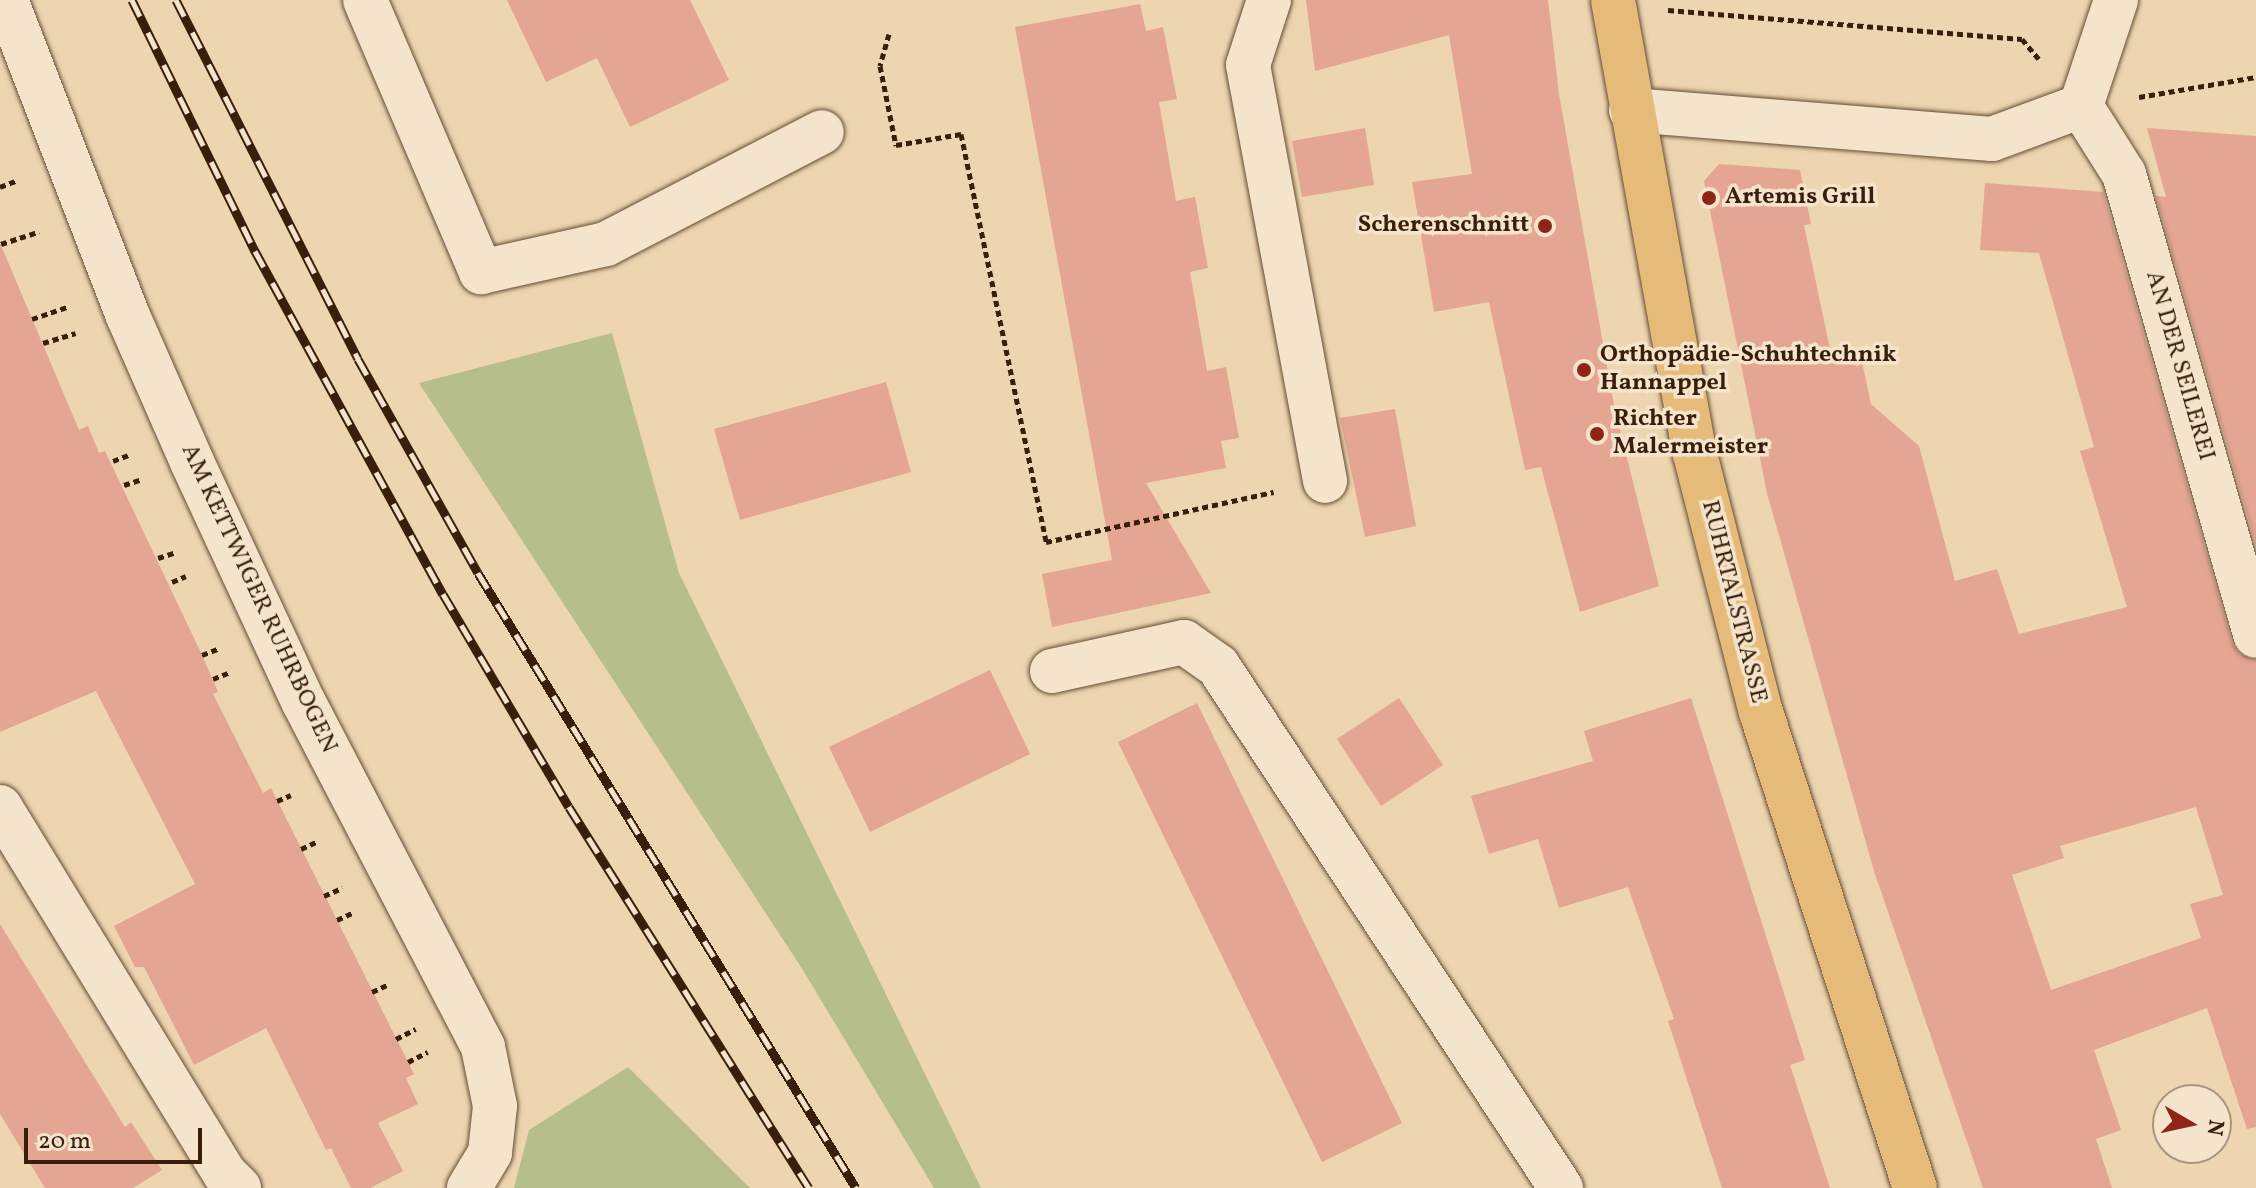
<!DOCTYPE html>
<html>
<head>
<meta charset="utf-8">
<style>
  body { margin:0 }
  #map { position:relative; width:2256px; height:1188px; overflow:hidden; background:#ecd5af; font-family:Vollkorn,serif }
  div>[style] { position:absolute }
  .green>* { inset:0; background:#b6be8c }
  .building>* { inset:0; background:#e4a592 }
  .path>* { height:5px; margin-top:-2.5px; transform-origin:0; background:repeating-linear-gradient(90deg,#391e0c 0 6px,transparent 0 10px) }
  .roads { filter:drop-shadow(0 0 2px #664c35) drop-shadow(0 0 2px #664c35) }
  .minor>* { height:44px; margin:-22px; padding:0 22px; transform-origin:22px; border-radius:22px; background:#f3e4cb }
  .major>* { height:44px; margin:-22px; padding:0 22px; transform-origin:22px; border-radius:22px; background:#e6ba78 }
  .rail>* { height:9px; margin-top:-4.5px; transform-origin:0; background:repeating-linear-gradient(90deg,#f3e4cb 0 18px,#391e0c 0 36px); box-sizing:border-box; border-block:2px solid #391e0c }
  .dots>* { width:22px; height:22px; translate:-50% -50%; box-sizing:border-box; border:4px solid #f3e4cb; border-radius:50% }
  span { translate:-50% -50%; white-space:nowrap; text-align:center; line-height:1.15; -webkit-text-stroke:7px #f3e4cb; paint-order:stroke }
  .poi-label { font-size:24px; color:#391e0c; font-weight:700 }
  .left { translate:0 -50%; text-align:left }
  .right { translate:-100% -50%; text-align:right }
  .street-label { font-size:24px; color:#391e0c }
  .north { position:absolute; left:2152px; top:1084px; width:80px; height:80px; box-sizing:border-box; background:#f3e4cb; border:2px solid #a9957f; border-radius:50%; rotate:99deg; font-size:22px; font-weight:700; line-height:32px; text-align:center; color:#391e0c }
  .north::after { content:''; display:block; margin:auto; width:28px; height:36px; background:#8f2418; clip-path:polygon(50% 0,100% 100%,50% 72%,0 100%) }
  .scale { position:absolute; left:24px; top:1128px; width:178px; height:36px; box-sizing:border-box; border:4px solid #391e0c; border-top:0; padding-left:10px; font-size:24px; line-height:28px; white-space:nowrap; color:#391e0c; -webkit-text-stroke:6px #f3e4cb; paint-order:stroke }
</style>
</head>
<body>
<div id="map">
  <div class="green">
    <div style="clip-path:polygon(612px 333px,679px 573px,981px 1188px,934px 1188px,801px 967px,419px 383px)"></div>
    <div style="clip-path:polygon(628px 1067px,750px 1188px,514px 1188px,529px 1130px)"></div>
  </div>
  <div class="building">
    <div style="clip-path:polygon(507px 0,690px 0,729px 80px,630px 127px,597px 58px,546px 82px)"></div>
    <div style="clip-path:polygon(1306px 0,1548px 0,1559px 94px,1614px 406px,1659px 586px,1580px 612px,1541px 467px,1525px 470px,1489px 302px,1434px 312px,1412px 182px,1472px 174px,1449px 35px,1315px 71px)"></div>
    <div style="clip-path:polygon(1140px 4px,1146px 31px,1163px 27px,1177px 99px,1159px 102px,1176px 201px,1195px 197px,1208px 268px,1190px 272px,1207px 371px,1226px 367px,1239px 438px,1221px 441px,1226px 468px,1146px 483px,1211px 593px,1052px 627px,1042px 574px,1112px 560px,1015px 27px)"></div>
    <div style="clip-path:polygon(1365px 128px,1374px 185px,1302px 197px,1292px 141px)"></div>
    <div style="clip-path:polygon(2147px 128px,2256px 136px,2256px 545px,2156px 196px,2166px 197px)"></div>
    <div style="clip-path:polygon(evenodd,1719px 164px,1800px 170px,1811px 224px,1804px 225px,1831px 354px,1859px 348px,1871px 404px,1919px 446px,1955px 581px,1997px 569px,2019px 634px,2127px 607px,2080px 451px,2094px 447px,2039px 253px,1980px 250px,1985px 183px,2103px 192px,2232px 643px,2239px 654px,2256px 660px,2256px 1127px,2247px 1129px,2207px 1008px,2094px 1050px,2121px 1130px,2096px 1139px,2112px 1188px,1983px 1188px,1874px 871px,1767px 493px,1704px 181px,1719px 164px,2196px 807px,2223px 895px,2190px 904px,2201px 938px,2051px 990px,2012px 875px,2064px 858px,2060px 846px,2196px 807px)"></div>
    <div style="clip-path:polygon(0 243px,79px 430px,88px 426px,99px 453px,105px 451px,202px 655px,218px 692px,213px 694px,263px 793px,271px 788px,414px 1074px,406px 1078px,418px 1104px,378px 1123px,403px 1171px,370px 1188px,351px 1188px,331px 1148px,326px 1150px,266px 1028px,194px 1065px,144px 967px,135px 967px,114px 926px,195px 884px,96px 691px,0 732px)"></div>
    <div style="clip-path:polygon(886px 382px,911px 472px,740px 520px,714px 429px)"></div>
    <div style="clip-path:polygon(1395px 409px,1416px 526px,1365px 537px,1340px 418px)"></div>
    <div style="clip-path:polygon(990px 670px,1030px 754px,870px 832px,829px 747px)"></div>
    <div style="clip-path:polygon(1399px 698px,1443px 765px,1381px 806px,1337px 739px)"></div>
    <div style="clip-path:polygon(1691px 698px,1805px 1060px,1790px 1065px,1830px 1188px,1722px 1188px,1668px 1021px,1674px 1019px,1628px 887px,1559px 908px,1538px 839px,1489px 854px,1471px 796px,1593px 761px,1584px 731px)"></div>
    <div style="clip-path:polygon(1197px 703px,1402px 1123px,1322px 1162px,1118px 742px)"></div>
    <div style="clip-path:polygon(0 924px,125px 1127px,131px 1122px,162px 1170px,133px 1188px,45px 1188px,0 1114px)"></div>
  </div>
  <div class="path">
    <div style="left:1668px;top:10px;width:355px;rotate:4.7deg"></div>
    <div style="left:2022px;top:39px;width:26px;rotate:50deg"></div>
    <div style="left:889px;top:34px;width:33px;rotate:106deg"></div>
    <div style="left:880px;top:66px;width:81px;rotate:78.6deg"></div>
    <div style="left:896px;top:145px;width:66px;rotate:-9.6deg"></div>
    <div style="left:961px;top:134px;width:417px;rotate:78.2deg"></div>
    <div style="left:1046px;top:542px;width:233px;rotate:-12.4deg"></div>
    <div style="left:2139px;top:97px;width:119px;rotate:-9.7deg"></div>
    <div style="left:0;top:187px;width:19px;rotate:-21deg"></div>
    <div style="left:1px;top:244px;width:40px;rotate:-18deg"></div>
    <div style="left:32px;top:319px;width:39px;rotate:-19deg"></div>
    <div style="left:43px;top:343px;width:34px;rotate:-17deg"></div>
    <div style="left:113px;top:461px;width:19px;rotate:-21deg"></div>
    <div style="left:124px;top:485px;width:19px;rotate:-18deg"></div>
    <div style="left:158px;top:558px;width:19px;rotate:-18deg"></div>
    <div style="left:172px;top:582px;width:15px;rotate:-23deg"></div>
    <div style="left:202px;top:655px;width:19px;rotate:-21deg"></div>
    <div style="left:213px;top:679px;width:18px;rotate:-22deg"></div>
    <div style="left:277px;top:801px;width:15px;rotate:-23deg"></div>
    <div style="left:301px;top:849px;width:19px;rotate:-25deg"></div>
    <div style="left:324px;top:896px;width:20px;rotate:-24deg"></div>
    <div style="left:337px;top:920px;width:19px;rotate:-25deg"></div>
    <div style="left:372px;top:992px;width:19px;rotate:-25deg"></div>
    <div style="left:396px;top:1039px;width:22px;rotate:-27deg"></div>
    <div style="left:408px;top:1062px;width:22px;rotate:-27deg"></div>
  </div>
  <div class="roads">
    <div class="minor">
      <div style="left:6px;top:0;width:339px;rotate:68.9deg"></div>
      <div style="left:128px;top:316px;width:159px;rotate:66.3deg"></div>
      <div style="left:192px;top:462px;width:264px;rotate:65.1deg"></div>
      <div style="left:303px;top:701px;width:390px;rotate:62.5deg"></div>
      <div style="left:483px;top:1047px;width:60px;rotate:78.5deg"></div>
      <div style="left:495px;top:1106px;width:47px;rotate:96.1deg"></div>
      <div style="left:490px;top:1153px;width:41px;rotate:121deg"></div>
      <div style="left:365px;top:0;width:296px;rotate:66.9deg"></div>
      <div style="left:481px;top:272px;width:128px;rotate:-12.6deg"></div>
      <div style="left:606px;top:244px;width:243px;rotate:-27.4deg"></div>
      <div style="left:1269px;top:0;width:68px;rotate:107.9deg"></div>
      <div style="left:1248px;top:65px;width:423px;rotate:79.5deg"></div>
      <div style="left:2081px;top:106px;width:80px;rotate:57.7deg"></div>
      <div style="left:2124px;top:174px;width:480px;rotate:74.1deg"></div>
      <div style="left:1631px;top:110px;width:362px;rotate:4.6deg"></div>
      <div style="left:1992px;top:139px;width:95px;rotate:-20.3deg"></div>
      <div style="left:2081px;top:106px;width:112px;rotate:-71.7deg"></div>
      <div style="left:1052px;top:671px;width:135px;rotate:-12.4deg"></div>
      <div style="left:1184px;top:642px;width:42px;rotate:35.2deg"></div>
      <div style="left:1218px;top:666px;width:625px;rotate:56.69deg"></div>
      <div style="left:0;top:807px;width:430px;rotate:58.5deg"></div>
      <div style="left:225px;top:1174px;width:20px;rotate:45deg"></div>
    </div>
    <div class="major">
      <div style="left:1613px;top:0;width:461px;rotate:79.8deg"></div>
      <div style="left:1695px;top:454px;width:266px;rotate:75.7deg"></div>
      <div style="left:1761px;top:712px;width:500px;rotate:72.07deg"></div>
    </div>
  </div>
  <div class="rail">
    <div style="left:132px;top:0;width:280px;rotate:63.9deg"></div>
    <div style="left:255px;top:251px;width:391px;rotate:61.3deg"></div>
    <div style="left:443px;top:594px;width:247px;rotate:59.4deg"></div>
    <div style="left:569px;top:807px;width:450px;rotate:57.8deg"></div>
    <div style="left:176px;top:0;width:402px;rotate:63.1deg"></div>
    <div style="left:358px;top:359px;width:245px;rotate:60.7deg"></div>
    <div style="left:478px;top:573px;width:722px;rotate:58.42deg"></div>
  </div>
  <div class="dots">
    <div style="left:1709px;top:198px;background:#8f2418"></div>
    <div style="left:1545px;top:226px;background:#8f2418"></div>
    <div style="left:1584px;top:370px;background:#8f2418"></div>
    <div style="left:1597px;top:434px;background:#8f2418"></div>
  </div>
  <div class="poi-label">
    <span class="left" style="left:1725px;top:198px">Artemis Grill</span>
    <span class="right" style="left:1529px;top:226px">Scherenschnitt</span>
    <span class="left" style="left:1600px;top:370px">Orthopädie-Schuhtechnik<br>Hannappel</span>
    <span class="left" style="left:1613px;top:434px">Richter<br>Malermeister</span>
  </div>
  <div class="street-label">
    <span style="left:2179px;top:366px;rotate:74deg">AN DER SEILEREI</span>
    <span style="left:258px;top:599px;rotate:65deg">AM KETTWIGER RUHRBOGEN</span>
    <span style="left:1733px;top:602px;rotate:76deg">RUHRTALSTRASSE</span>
  </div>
  <div class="north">N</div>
  <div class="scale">20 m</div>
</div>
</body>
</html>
